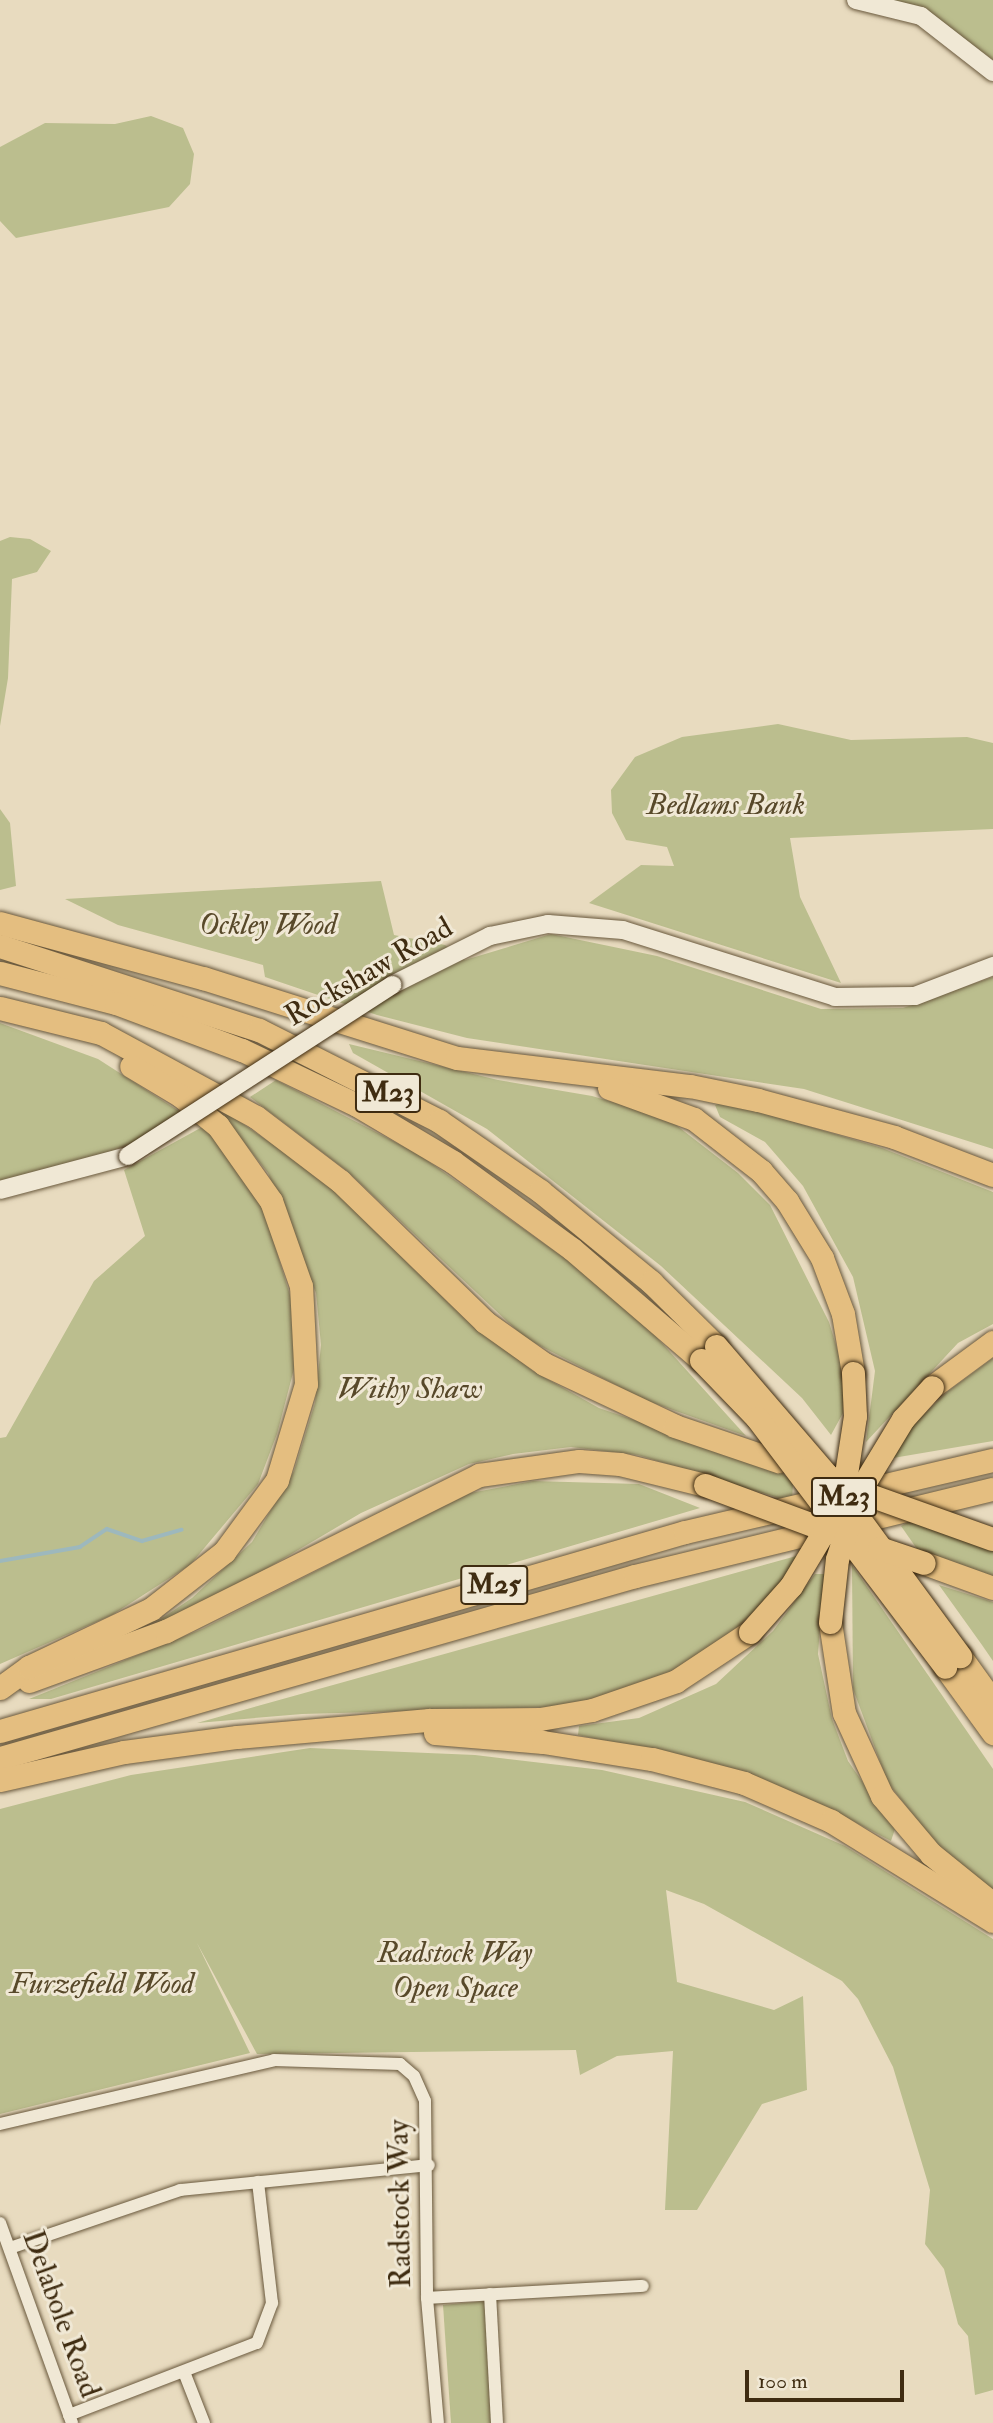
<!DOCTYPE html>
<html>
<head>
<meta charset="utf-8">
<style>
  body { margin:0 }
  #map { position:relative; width:993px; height:2423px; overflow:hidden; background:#e8dbbf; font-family:"IM FELL Double Pica",serif }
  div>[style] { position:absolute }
  .green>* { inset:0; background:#bbbe8e }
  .stream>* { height:3.5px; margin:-1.75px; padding:0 1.75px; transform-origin:1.75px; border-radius:1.75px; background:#9db8bd }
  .roads { filter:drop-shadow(0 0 2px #69583c) drop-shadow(0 0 2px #69583c) }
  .street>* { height:12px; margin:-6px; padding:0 6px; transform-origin:6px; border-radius:6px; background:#f0e8d5 }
  .secondary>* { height:18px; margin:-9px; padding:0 9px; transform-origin:9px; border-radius:9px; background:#f0e8d5 }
  .highway>* { height:23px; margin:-11.5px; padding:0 11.5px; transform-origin:11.5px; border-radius:11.5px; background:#e4be80 }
  .bridges { filter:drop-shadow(0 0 2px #3f2c11) drop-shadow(0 0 2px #3f2c11) }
  .secondary-bridge>* { height:18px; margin:-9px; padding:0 9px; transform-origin:9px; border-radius:9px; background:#f0e8d5 }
  .highway-bridge>* { height:23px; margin:-11.5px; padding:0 11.5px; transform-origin:11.5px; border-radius:11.5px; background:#e4be80 }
  span { translate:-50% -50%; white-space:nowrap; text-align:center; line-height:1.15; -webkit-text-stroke:6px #f0e8d5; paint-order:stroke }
  .shield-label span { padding:2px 5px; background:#f0e8d5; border:2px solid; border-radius:5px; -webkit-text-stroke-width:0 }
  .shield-label { font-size:28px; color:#3f2c11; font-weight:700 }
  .park-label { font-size:30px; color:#58492a; font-style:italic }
  .street-label { font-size:30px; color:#3f2c11 }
  .scale { position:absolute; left:745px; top:2370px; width:159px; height:32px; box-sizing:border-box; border:4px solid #3f2c11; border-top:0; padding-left:9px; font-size:21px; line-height:24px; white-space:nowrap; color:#3f2c11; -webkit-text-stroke:5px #f0e8d5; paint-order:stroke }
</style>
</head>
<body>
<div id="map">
  <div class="green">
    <div style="clip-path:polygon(885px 0,993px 0,993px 60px,928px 12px)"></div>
    <div style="clip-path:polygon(151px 116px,183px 128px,194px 154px,190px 184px,169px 207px,16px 238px,0 221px,0 147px,45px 123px,115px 124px)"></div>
    <div style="clip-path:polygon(10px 537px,30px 539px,51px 551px,37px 572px,12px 579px,8px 678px,0 726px,0 541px)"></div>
    <div style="clip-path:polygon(778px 724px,851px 740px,967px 737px,993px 743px,993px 829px,790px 838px,800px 897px,841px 983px,589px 903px,641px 865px,674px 866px,667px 847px,626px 840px,612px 813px,611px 790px,635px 757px,682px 737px)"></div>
    <div style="clip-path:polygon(0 809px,10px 823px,16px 886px,0 890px)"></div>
    <div style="clip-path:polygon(381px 881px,394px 935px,445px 945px,465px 960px,551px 934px,657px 956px,821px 1009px,903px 1008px,993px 977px,993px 1149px,804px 1089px,467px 1038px,377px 1015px,265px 977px,263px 965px,118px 925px,65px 899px)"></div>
    <div style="clip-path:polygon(0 1023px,98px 1059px,182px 1113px,145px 1138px,86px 1161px,0 1182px)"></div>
    <div style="clip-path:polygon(349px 1044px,498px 1080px,592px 1096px,667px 1118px,738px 1173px,770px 1205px,829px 1322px,843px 1368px,843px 1413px,831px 1435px,802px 1398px,661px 1266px,487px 1129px,353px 1053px)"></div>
    <div style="clip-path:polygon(276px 1080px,418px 1154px,587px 1274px,642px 1321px,746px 1436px,645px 1400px,525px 1338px,347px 1171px,250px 1097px)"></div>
    <div style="clip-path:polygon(727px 1102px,882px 1148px,993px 1192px,993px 1324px,958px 1343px,866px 1442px,875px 1371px,853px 1277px,803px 1186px,765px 1142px,720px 1117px,715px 1105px)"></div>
    <div style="clip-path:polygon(227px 1113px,322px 1178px,478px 1328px,533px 1371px,599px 1408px,777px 1469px,793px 1482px,792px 1502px,638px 1455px,571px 1447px,513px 1454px,469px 1464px,361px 1513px,215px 1599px,152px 1625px,192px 1598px,252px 1542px,294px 1471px,315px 1403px,321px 1345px,316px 1293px,268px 1173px,224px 1117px)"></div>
    <div style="clip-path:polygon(204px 1126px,263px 1207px,293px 1305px,294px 1369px,277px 1434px,258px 1484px,190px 1565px,112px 1615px,0 1664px,0 1438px,6px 1437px,94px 1281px,145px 1236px,124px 1170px)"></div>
    <div style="clip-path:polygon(993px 1358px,993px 1441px,893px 1458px,897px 1441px,947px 1392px)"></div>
    <div style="clip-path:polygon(533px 1481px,639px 1484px,700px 1508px,51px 1699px,29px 1699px,202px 1629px,470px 1493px)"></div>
    <div style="clip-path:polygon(910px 1521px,993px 1549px,993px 1576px,917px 1549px,901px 1526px)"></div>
    <div style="clip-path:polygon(800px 1555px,780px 1588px,722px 1641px,671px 1674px,614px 1697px,558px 1707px,302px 1714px,197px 1723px)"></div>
    <div style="clip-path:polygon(852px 1565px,993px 1769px,993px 1892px,934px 1841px,888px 1783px,853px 1689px)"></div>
    <div style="clip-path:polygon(815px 1574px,824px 1574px,818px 1654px,832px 1719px,848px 1761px,895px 1829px,891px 1841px,826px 1807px,700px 1762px,578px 1735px,579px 1726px,639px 1718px,716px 1684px,773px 1631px)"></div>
    <div style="clip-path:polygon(939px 1585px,993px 1602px,993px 1661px,982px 1645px)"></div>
    <div style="clip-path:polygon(310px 1748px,475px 1755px,602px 1770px,745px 1802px,845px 1846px,993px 1939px,993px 2390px,975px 2395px,968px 2336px,958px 2324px,944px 2269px,925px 2244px,930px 2190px,893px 2067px,858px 1999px,842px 1981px,704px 1904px,666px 1890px,677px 1982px,774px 2010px,803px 1996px,807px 2090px,762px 2104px,697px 2210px,665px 2210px,673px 2051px,617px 2056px,580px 2075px,576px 2050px,257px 2054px,197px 1943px,250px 2053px,0 2114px,0 1809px,131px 1775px)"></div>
    <div style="clip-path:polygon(485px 2301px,492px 2423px,451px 2423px,443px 2305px)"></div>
  </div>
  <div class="stream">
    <div style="left:0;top:1561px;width:81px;rotate:-9.9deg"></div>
    <div style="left:80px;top:1547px;width:32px;rotate:-34deg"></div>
    <div style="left:107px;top:1529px;width:37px;rotate:19deg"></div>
    <div style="left:142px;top:1541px;width:41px;rotate:-15.8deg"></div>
  </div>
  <div class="roads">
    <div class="street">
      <div style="left:0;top:2124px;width:281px;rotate:-13.1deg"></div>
      <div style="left:274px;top:2060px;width:126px;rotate:1.8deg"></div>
      <div style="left:400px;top:2064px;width:18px;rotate:41deg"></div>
      <div style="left:414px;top:2076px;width:27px;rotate:66deg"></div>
      <div style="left:425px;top:2101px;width:197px;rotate:89.4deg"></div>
      <div style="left:427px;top:2298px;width:125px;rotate:85deg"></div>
      <div style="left:0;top:2223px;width:213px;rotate:70.2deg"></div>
      <div style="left:10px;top:2248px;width:180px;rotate:-18.8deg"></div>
      <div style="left:180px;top:2190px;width:250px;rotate:-5.7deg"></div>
      <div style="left:490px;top:2294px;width:129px;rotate:86.9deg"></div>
      <div style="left:427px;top:2298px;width:216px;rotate:-3.2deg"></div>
      <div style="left:184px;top:2372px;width:55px;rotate:68.6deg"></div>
      <div style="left:69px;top:2415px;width:201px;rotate:-21deg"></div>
      <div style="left:257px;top:2343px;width:43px;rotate:-69.4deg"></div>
      <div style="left:272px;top:2303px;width:122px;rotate:-96.6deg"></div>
    </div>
    <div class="secondary">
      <div style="left:856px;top:0;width:67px;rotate:13.8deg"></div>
      <div style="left:921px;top:16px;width:91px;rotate:37.9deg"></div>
      <div style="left:392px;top:985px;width:110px;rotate:-26.6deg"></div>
      <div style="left:490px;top:936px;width:59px;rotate:-11.7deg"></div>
      <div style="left:548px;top:924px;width:75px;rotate:4.6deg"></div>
      <div style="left:623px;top:930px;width:222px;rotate:17.5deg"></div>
      <div style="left:835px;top:997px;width:80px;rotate:-0.7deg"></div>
      <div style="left:915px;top:996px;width:84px;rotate:-21deg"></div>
      <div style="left:0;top:1190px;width:132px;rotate:-14.9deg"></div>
    </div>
    <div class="highway">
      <div style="left:0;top:923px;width:210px;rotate:15.2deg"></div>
      <div style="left:203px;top:978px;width:266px;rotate:17.5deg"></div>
      <div style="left:457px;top:1058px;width:235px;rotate:6.9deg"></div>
      <div style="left:690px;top:1086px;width:69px;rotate:11.6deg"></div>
      <div style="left:758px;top:1100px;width:141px;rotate:15.2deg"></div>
      <div style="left:894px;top:1137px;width:106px;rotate:21deg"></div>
      <div style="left:0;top:946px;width:272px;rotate:18deg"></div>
      <div style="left:259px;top:1030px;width:202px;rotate:26.8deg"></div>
      <div style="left:439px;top:1121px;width:123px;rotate:34.7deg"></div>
      <div style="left:540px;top:1191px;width:144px;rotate:39.3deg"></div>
      <div style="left:651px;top:1282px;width:91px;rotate:44.6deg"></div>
      <div style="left:0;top:973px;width:120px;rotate:14.5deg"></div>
      <div style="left:116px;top:1003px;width:134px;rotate:20.5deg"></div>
      <div style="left:242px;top:1050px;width:127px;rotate:25.6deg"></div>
      <div style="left:357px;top:1105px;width:112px;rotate:30.7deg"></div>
      <div style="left:453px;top:1162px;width:147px;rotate:36.2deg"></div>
      <div style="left:572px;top:1249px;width:170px;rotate:40.7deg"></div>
      <div style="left:0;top:1008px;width:104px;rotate:13.9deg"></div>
      <div style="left:101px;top:1033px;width:176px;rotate:28.5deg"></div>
      <div style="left:256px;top:1117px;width:106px;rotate:37.3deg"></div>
      <div style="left:340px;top:1181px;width:202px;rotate:44.2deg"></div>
      <div style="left:485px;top:1322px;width:72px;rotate:35.4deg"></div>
      <div style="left:544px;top:1364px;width:145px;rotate:25.3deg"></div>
      <div style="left:675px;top:1426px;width:109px;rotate:18.8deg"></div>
      <div style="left:609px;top:1088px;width:90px;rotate:20deg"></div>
      <div style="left:694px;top:1119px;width:85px;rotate:37.8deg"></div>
      <div style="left:761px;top:1171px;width:40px;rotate:49deg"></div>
      <div style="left:787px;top:1201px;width:67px;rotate:58.4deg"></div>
      <div style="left:822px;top:1258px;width:60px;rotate:69.4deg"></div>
      <div style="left:843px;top:1314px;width:60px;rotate:80.4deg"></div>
      <div style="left:932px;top:1387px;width:76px;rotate:-36.4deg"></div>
      <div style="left:924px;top:1563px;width:73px;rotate:19.9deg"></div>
      <div style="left:830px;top:1622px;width:92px;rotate:81.3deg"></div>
      <div style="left:844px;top:1713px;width:91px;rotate:65.4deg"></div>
      <div style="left:882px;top:1796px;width:76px;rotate:49.8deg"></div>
      <div style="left:931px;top:1854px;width:80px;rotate:38.9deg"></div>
      <div style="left:960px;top:1656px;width:57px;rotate:54.3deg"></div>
      <div style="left:945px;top:1667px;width:82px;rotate:54deg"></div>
      <div style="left:29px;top:1681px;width:146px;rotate:-20.1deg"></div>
      <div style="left:166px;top:1631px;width:350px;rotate:-26.5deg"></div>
      <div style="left:479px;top:1475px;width:101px;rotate:-8deg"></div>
      <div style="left:579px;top:1461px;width:41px;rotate:4.2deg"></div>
      <div style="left:620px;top:1464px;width:88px;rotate:13.9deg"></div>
      <div style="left:0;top:1688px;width:36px;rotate:-36deg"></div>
      <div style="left:29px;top:1667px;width:135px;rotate:-25.4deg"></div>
      <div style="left:151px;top:1609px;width:93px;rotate:-38deg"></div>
      <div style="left:224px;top:1552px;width:89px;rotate:-53.6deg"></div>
      <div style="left:277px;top:1480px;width:100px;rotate:-73.2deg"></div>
      <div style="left:306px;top:1384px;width:98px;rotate:-92.9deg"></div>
      <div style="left:301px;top:1286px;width:90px;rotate:-109.4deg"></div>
      <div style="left:271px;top:1201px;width:92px;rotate:-125.2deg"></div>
      <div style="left:218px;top:1126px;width:48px;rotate:-141deg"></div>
      <div style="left:181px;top:1096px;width:58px;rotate:-149deg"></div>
      <div style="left:0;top:1731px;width:713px;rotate:-16.2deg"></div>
      <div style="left:685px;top:1532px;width:316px;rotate:-13.2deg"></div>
      <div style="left:435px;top:1733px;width:108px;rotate:4.8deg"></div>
      <div style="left:543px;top:1742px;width:110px;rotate:8.9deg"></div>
      <div style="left:652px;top:1759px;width:95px;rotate:14.6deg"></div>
      <div style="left:744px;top:1783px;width:95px;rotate:23.6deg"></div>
      <div style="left:831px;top:1821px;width:190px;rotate:31.7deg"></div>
      <div style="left:0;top:1758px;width:661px;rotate:-15.99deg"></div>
      <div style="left:635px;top:1576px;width:368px;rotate:-13.7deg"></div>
      <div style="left:0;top:1780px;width:127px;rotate:-12.7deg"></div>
      <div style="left:124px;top:1752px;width:114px;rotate:-7.6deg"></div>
      <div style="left:237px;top:1737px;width:193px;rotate:-5.1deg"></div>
      <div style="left:429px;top:1720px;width:111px;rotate:-0.5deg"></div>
      <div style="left:540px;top:1719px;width:53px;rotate:-9.8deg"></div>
      <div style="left:592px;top:1710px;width:89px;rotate:-19deg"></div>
      <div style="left:676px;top:1681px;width:89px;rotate:-33.5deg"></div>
    </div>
  </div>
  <div class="bridges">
    <div class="secondary-bridge">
      <div style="left:128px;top:1156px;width:315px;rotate:-32.9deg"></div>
    </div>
    <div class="highway-bridge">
      <div style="left:716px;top:1346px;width:170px;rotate:49.3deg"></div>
      <div style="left:827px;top:1475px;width:225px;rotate:53.7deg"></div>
      <div style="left:701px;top:1360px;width:81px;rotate:46deg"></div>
      <div style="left:757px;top:1418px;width:312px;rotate:52.9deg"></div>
      <div style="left:705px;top:1485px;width:141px;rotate:20.4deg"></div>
      <div style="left:847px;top:1487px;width:154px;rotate:19.7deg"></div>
      <div style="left:879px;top:1548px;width:47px;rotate:18.4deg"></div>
      <div style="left:830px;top:1622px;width:63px;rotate:-83.7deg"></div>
      <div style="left:837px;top:1559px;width:73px;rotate:-71.6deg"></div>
      <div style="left:860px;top:1490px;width:83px;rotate:-58.8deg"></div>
      <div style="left:903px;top:1419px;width:43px;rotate:-47.8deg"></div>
      <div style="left:750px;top:1632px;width:62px;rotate:-48.3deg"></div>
      <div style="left:791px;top:1586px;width:64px;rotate:-59deg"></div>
      <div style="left:824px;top:1531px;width:61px;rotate:-68.9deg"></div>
      <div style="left:846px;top:1474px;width:59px;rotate:-81.2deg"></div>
      <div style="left:855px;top:1416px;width:43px;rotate:-92.7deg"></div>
    </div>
  </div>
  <div class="shield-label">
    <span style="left:388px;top:1093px">M23</span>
    <span style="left:844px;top:1497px">M23</span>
    <span style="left:494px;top:1585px">M25</span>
  </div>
  <div class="park-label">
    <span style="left:726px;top:805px">Bedlams Bank</span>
    <span style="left:268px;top:925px">Ockley Wood</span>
    <span style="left:410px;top:1389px">Withy Shaw</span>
    <span style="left:455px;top:1970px">Radstock Way<br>Open Space</span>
    <span style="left:102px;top:1984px">Furzefield Wood</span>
  </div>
  <div class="street-label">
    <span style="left:369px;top:972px;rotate:-30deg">Rockshaw Road</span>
    <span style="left:400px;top:2204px;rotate:-91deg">Radstock Way</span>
    <span style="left:61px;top:2314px;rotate:70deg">Delabole Road</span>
  </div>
  <div class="scale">100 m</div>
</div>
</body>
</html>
